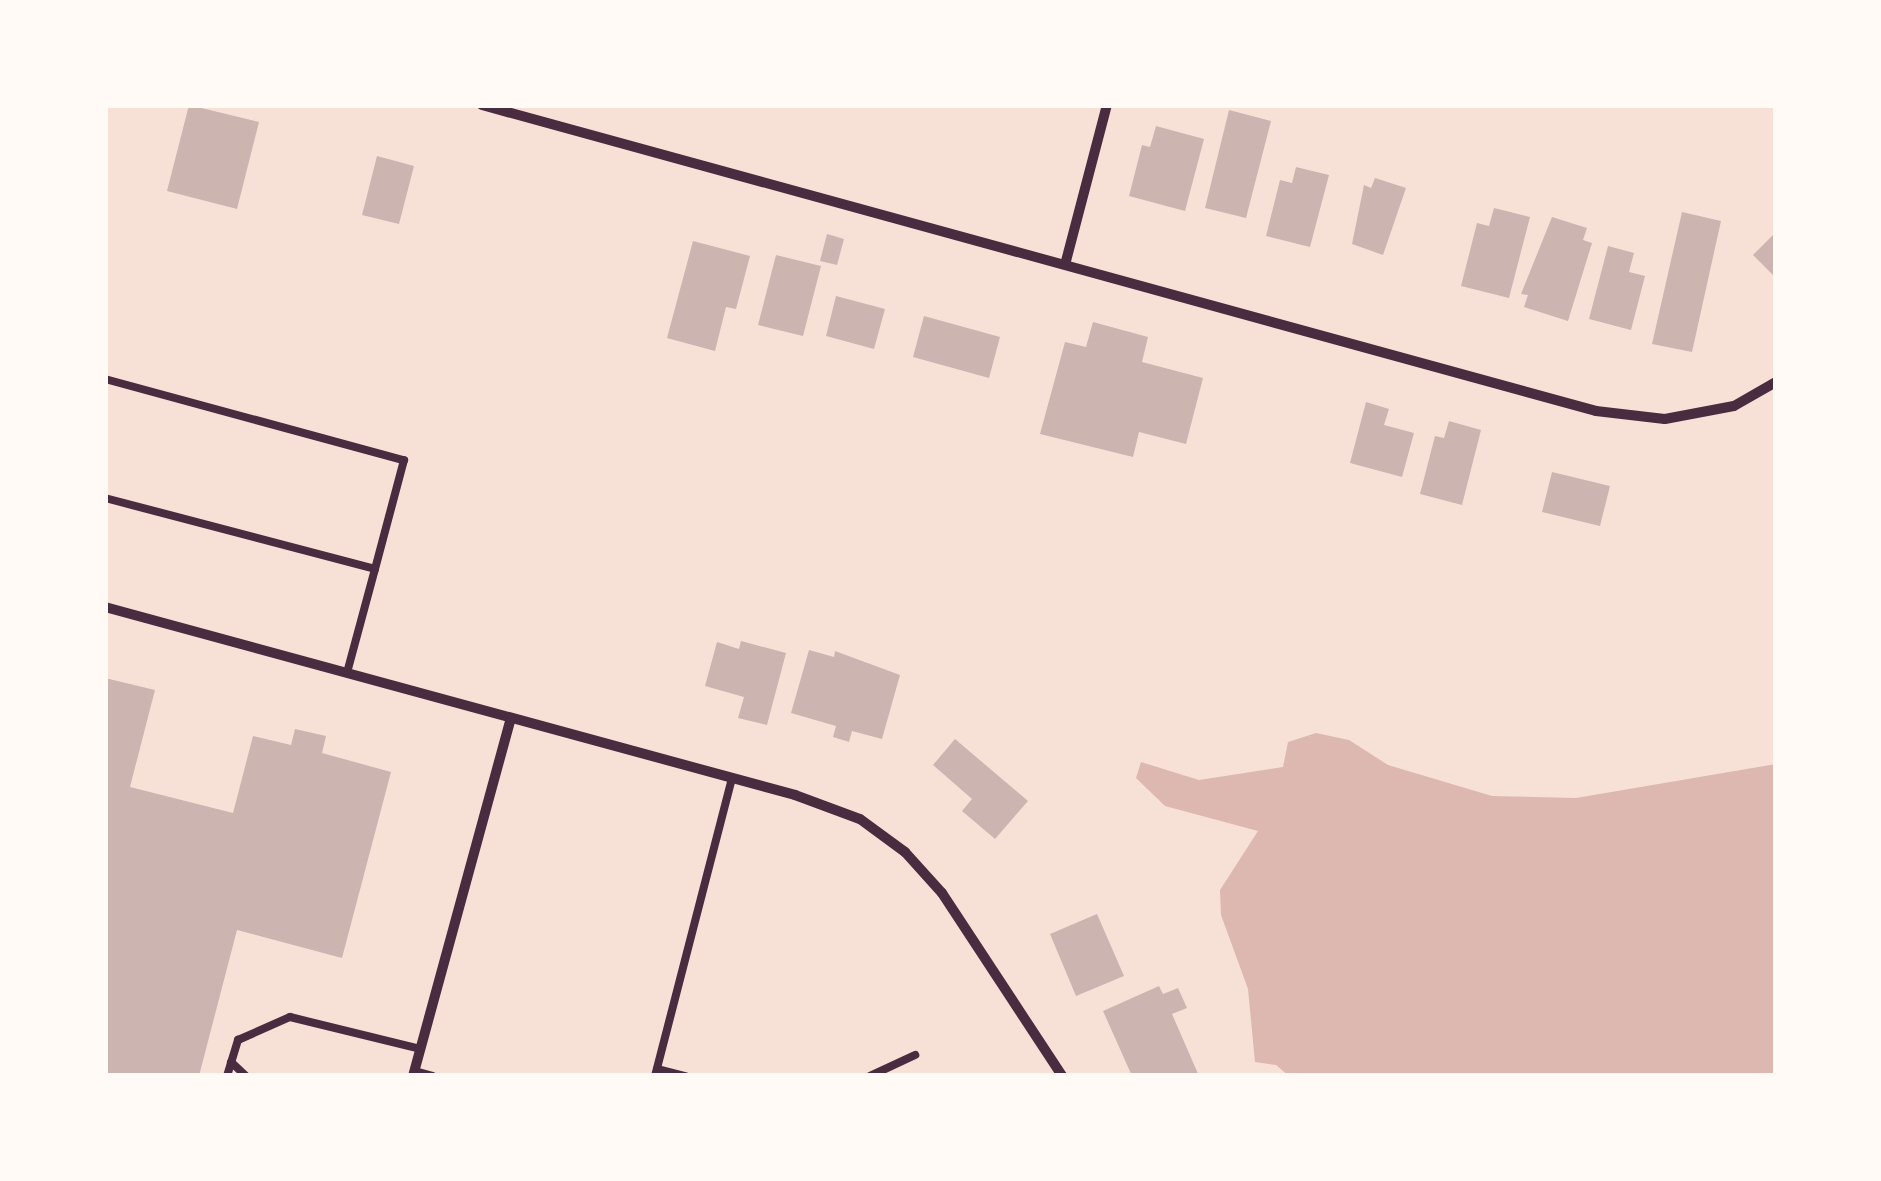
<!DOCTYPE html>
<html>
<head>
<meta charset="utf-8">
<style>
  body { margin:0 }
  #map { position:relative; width:1881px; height:1181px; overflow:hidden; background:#f7e1d7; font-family:"IBM Plex Sans",sans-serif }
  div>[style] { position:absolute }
  .water>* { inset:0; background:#dcb8b0 }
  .building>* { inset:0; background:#ccb4b1 }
  .service>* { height:8px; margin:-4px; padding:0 4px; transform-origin:4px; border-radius:4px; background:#4a2c40 }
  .minor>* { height:10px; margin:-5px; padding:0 5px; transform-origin:5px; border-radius:5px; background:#4a2c40 }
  span { translate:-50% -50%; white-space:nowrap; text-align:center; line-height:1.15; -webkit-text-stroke:10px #fffaf5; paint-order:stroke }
  .frame { position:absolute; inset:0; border:108px solid #fffaf5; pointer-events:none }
</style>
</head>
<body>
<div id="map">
  <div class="water">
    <div style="clip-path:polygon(1316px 733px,1349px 740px,1388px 765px,1492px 796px,1576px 798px,1776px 764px,1776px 1076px,1289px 1076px,1276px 1065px,1255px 1062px,1248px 989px,1221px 915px,1220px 890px,1258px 831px,1165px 806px,1136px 778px,1141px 762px,1199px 780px,1283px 767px,1288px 742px)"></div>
  </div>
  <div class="building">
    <div style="clip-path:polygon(189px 105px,259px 122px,237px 209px,167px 191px)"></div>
    <div style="clip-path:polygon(1229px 110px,1271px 121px,1246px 218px,1205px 208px)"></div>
    <div style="clip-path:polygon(1156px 126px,1204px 139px,1185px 211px,1129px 196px,1142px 145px,1150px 147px)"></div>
    <div style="clip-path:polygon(377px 156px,414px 166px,399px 224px,362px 215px)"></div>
    <div style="clip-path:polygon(1296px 167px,1329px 175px,1310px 247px,1266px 236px,1280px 180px,1292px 183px)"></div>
    <div style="clip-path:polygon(1375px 178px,1406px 188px,1383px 255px,1352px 244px,1364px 185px,1371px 188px)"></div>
    <div style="clip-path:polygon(1494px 208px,1530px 217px,1509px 298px,1461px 286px,1477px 223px,1489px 226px)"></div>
    <div style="clip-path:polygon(1682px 212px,1721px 221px,1692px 352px,1652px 344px)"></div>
    <div style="clip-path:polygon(1552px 217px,1587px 228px,1583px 240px,1592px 243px,1568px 321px,1524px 307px,1528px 295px,1521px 294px)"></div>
    <div style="clip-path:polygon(1776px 232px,1776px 278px,1753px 255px)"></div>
    <div style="clip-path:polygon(827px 234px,844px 239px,837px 265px,820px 261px)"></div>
    <div style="clip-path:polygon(693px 241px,750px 256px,736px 309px,726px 307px,715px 351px,667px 338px)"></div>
    <div style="clip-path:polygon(1608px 246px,1634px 253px,1629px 272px,1645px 276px,1631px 330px,1589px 319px)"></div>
    <div style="clip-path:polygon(776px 255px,821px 266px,803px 336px,758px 325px)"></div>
    <div style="clip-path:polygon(836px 296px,885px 309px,874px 349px,826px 336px)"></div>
    <div style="clip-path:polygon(924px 316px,1000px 337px,989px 378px,913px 357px)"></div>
    <div style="clip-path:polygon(1093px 322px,1148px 337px,1142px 362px,1203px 378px,1186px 444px,1139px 432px,1133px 457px,1040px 434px,1065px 342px,1086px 347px)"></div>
    <div style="clip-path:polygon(1366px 402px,1389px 409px,1384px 425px,1414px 433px,1402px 477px,1350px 463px)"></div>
    <div style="clip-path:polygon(1449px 421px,1481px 430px,1462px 505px,1420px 494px,1435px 436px,1444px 438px)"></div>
    <div style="clip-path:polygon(1552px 472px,1610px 486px,1600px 526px,1542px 512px)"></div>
    <div style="clip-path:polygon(741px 641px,786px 653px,767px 725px,738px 718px,744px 697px,705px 686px,717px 642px,739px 649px)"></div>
    <div style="clip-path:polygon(809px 650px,834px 657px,835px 651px,900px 675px,882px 739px,852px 731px,849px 742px,833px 737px,836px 726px,791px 713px)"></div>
    <div style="clip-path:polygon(105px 678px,155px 690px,130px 787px,233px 813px,253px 736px,291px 745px,295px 729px,326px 736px,322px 753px,391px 772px,342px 958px,237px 930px,199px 1076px,105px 1076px)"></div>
    <div style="clip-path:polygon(955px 739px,1028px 801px,995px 839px,962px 811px,972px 799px,933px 765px)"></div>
    <div style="clip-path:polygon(1097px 914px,1124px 976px,1076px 996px,1050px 934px)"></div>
    <div style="clip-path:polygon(1159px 986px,1163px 994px,1178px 988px,1187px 1008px,1172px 1014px,1199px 1076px,1132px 1076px,1103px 1011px)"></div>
  </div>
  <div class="service">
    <div style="left:105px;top:379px;width:310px;rotate:15.2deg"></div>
    <div style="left:404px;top:460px;width:113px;rotate:104.9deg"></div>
    <div style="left:105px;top:498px;width:279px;rotate:14.7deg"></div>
    <div style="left:375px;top:569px;width:108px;rotate:105.1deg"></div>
    <div style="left:231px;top:1062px;width:21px;rotate:43deg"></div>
    <div style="left:657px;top:1069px;width:30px;rotate:14deg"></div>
    <div style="left:415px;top:1071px;width:18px;rotate:16deg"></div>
    <div style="left:227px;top:1076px;width:38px;rotate:-73deg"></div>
    <div style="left:238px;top:1040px;width:57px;rotate:-23.9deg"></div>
    <div style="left:290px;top:1017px;width:134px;rotate:13.8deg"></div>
    <div style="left:655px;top:1076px;width:308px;rotate:-75.5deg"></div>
    <div style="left:870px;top:1076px;width:50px;rotate:-25deg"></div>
  </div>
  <div class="minor">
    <div style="left:482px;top:105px;width:1155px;rotate:15.36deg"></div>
    <div style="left:1596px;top:411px;width:69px;rotate:6.6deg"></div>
    <div style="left:1665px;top:419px;width:70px;rotate:-10.7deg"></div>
    <div style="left:1734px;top:406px;width:48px;rotate:-29.7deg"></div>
    <div style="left:1066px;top:261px;width:161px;rotate:-75.3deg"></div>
    <div style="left:105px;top:607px;width:715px;rotate:15.24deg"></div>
    <div style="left:795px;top:795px;width:69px;rotate:20.3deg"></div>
    <div style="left:860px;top:819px;width:56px;rotate:36.3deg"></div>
    <div style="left:905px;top:852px;width:55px;rotate:47.9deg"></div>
    <div style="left:942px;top:893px;width:219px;rotate:56.7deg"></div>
    <div style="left:413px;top:1076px;width:371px;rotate:-74.7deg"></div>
  </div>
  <div class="frame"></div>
</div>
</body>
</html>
